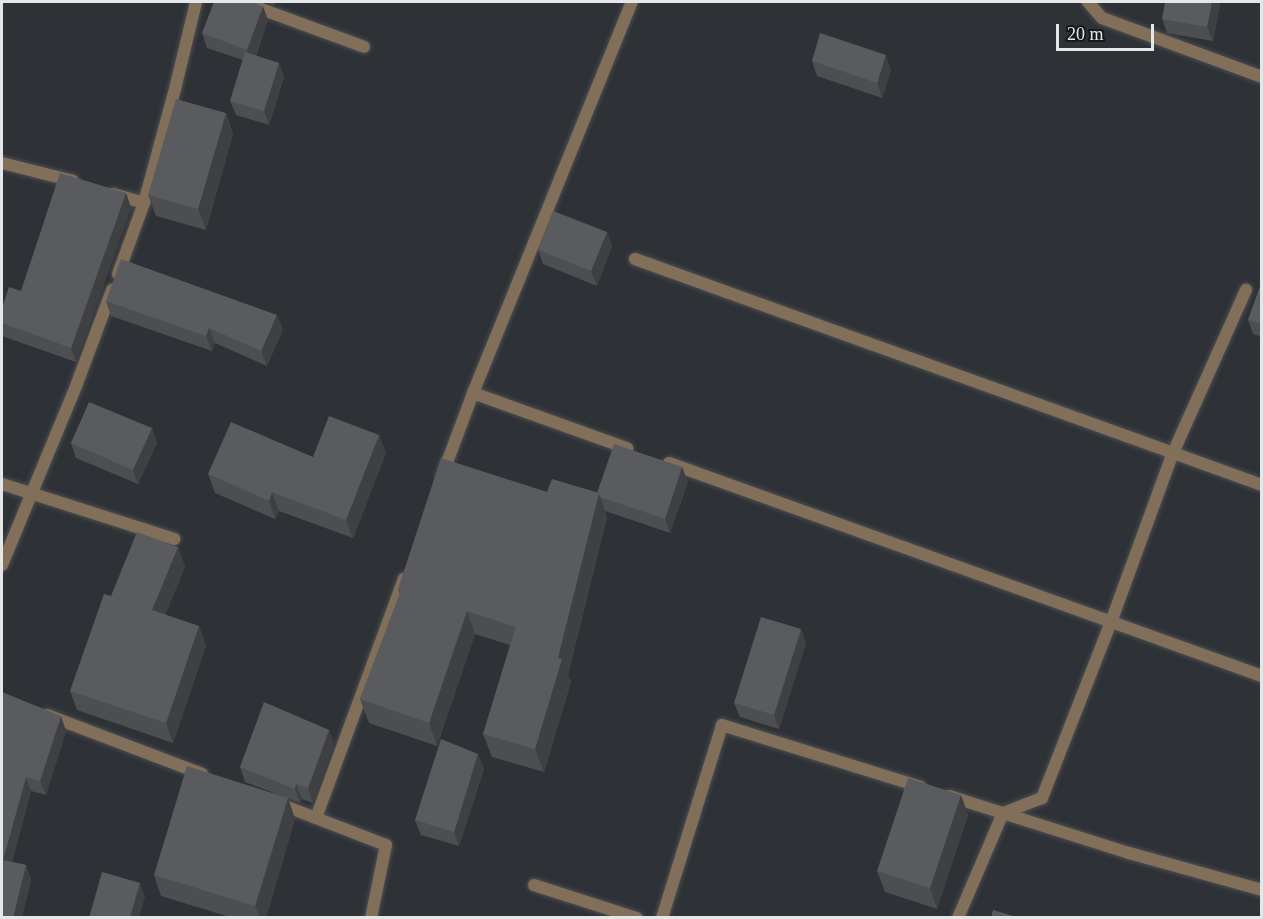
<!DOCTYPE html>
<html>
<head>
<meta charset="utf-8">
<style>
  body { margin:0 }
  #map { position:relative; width:1263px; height:919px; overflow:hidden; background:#2e3135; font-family:"Times New Roman",serif }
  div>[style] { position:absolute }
  .roads { filter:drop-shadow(0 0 2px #4b4e52) drop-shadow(0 0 2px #4b4e52) }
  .minor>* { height:12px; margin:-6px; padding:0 6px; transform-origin:6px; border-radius:6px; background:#816f5a }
  .wall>* { inset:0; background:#4d4e52 }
  .shaded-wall>* { inset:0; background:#3f4042 }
  .building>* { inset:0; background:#5a5b5f }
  span { translate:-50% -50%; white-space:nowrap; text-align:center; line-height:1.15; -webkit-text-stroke:4.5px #17181a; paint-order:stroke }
  .frame { position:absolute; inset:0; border:3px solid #e4e6e8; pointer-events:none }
  .scale { position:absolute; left:1056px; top:24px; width:98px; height:27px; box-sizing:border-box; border:3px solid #e4e6e8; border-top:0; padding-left:8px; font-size:18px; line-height:21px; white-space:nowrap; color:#e4e6e8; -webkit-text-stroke:4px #17181a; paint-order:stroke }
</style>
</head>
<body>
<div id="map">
  <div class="roads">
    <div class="minor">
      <div style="left:242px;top:2px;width:130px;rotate:20.2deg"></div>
      <div style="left:1088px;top:2px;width:21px;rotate:49deg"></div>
      <div style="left:1102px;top:18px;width:171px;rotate:20.2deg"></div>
      <div style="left:2px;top:163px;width:73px;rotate:14.2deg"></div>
      <div style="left:113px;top:194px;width:32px;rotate:16deg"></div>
      <div style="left:635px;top:259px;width:666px;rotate:19.82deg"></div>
      <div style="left:118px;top:274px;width:76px;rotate:-69.9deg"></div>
      <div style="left:144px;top:203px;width:118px;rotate:-74.8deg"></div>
      <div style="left:175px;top:89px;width:89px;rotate:-76.4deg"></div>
      <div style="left:473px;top:393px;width:164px;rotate:19.7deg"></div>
      <div style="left:669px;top:463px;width:630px;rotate:19.76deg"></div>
      <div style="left:442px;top:476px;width:89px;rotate:-69.5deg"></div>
      <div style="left:473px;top:393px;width:422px;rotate:-67.9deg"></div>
      <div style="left:2px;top:484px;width:181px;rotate:17.7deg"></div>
      <div style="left:2px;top:565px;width:194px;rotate:-67.5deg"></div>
      <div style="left:76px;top:386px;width:103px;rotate:-69.4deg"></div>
      <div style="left:47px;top:715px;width:166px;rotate:20.8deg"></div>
      <div style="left:949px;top:796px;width:189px;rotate:17.6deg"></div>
      <div style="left:1129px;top:853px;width:138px;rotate:15.5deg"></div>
      <div style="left:277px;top:803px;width:117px;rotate:21.1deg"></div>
      <div style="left:386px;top:845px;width:75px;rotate:101.6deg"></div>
      <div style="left:316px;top:818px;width:255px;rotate:-69.8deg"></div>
      <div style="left:534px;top:885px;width:108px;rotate:17.8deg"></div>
      <div style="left:662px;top:918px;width:202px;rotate:-72.7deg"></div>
      <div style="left:722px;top:725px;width:208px;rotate:17.3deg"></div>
      <div style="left:958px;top:918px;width:114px;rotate:-66.8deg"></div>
      <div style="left:1003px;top:813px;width:42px;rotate:-21deg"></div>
      <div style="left:1042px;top:798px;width:189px;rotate:-68.6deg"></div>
      <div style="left:1111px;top:622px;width:180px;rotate:-69.9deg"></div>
      <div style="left:1173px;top:453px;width:179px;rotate:-65.9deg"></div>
    </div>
  </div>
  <div class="wall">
    <div style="clip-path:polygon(264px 2px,275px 2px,274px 5px)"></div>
    <div style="clip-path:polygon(1220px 4px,1213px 41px,1167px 33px,1162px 19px)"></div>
    <div style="clip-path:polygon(268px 20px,256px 56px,279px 63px,284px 77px,269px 125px,236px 115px,230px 101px,243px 60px,207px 48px,202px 33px)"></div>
    <div style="clip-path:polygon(812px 61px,891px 70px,882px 98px,817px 76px)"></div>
    <div style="clip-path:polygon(226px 113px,233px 134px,206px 230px,156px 216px,148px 195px)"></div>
    <div style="clip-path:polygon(126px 193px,131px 208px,76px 362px,2px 336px,2px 308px)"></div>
    <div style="clip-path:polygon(607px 232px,612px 246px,597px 286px,543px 264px,538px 250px)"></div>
    <div style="clip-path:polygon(1262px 281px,1262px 337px,1253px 334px,1248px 320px)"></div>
    <div style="clip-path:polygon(106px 301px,283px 329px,267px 366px,215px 343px,212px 351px,111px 316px)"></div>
    <div style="clip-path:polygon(152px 428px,157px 443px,138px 484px,76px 458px,71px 443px)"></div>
    <div style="clip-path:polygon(379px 435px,386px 453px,353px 538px,279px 511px,275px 519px,215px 493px,208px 474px,313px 457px)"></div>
    <div style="clip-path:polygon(682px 467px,688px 482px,670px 533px,605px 511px,607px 517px,568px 675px,571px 682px,544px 772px,492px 757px,483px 734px,510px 645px,475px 634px,437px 746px,369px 723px,360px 699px,400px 595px,398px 589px,547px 492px,597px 493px)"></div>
    <div style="clip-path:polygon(178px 547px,185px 567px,165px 615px,199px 626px,206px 646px,173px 743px,77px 710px,70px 691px,111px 596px)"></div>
    <div style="clip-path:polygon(801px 629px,806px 643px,779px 729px,740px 717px,734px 703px)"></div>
    <div style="clip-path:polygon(2px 692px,66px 731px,46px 795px,31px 791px,12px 862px,26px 865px,31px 880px,22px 918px,2px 918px)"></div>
    <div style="clip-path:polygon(329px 730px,334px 744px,313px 803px,302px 799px,300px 803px,288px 798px,295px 819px,266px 918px,233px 918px,161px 896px,154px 875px,284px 797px,245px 782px,240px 767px)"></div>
    <div style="clip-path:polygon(484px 769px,459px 846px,421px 835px,415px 820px)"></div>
    <div style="clip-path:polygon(961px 795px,968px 815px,937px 909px,885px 892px,877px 871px)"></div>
  </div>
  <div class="shaded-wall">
    <div style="clip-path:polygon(1212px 2px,1219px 2px,1220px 4px,1213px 41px,1207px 27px)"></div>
    <div style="clip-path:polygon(263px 6px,268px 20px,252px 64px,247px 50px)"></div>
    <div style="clip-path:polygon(886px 55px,891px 70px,882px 98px,877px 83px)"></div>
    <div style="clip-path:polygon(279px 63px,284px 77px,269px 125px,264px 111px)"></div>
    <div style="clip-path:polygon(226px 113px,233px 134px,206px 230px,198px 209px)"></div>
    <div style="clip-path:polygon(126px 193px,131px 208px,76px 362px,71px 348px)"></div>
    <div style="clip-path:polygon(607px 232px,612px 246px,597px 286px,591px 271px)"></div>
    <div style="clip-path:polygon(277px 315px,283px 329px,267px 366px,261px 351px)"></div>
    <div style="clip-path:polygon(209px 328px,215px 343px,212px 351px,206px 336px)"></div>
    <div style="clip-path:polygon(152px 428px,157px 443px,138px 484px,133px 470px)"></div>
    <div style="clip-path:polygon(379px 435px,386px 453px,353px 538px,346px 520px)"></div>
    <div style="clip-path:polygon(682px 467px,688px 482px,670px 533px,665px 519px)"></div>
    <div style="clip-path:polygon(272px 492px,279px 511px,275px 519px,269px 501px)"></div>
    <div style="clip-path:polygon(599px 493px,607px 517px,568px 675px,571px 682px,544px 772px,535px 749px)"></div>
    <div style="clip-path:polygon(178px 547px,185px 567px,159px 630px,152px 610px)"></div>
    <div style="clip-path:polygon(467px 611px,475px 634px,437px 746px,429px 723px)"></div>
    <div style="clip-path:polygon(199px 626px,206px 646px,173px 743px,166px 723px)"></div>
    <div style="clip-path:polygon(801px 629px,806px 643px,779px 729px,774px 715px)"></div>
    <div style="clip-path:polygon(61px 716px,66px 731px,46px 795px,40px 781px)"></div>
    <div style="clip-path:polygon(329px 730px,334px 744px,313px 803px,308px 788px)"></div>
    <div style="clip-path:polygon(478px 754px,484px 769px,459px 846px,454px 832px)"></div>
    <div style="clip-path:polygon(26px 777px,31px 791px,9px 874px,3px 860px)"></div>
    <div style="clip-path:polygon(296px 784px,302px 799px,300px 803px,295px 789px)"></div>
    <div style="clip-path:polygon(961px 795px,968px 815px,937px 909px,930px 888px)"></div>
    <div style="clip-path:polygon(288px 798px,295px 819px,266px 918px,260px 918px,255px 906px)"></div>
    <div style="clip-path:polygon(26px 865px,31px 880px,22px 918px,13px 918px)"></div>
    <div style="clip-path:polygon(140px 883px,145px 897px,139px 918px,130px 918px)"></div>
  </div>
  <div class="building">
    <div style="clip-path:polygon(214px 2px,252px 2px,263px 6px,247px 50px,202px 33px)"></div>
    <div style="clip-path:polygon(1165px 2px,1212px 2px,1207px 27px,1162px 19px)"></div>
    <div style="clip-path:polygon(820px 33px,886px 55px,877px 83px,812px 61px)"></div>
    <div style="clip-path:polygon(245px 52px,279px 63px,264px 111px,230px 101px)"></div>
    <div style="clip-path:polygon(176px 99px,226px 113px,198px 209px,148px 195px)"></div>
    <div style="clip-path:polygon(60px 173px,126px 193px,71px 348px,2px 323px,2px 308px,9px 287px,21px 291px)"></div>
    <div style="clip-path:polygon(553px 211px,607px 232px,591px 271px,538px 250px)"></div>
    <div style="clip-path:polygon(121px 259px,277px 315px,261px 351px,209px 328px,206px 336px,106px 301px)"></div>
    <div style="clip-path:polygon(1262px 281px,1262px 324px,1248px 320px)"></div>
    <div style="clip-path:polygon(89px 402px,152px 428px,133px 470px,71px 443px)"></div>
    <div style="clip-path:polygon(329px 416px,379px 435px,346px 520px,272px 492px,269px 501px,208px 474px,231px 422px,313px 457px)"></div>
    <div style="clip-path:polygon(614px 444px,682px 467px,665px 519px,600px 497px,599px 493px,597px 493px)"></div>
    <div style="clip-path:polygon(441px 458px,547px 492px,552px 479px,599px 493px,558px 658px,562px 659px,535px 749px,483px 734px,516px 627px,467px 611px,429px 723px,360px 699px,401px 590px,398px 589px)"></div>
    <div style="clip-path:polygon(137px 532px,178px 547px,152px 610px,199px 626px,166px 723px,70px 691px,104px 594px,111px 596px)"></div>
    <div style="clip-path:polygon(761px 617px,801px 629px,774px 715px,734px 703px)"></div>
    <div style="clip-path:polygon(2px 692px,61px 716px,40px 781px,26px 777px,3px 860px,26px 865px,13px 918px,2px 918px)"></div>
    <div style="clip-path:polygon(264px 702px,329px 730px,308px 788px,296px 784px,295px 789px,240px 767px)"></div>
    <div style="clip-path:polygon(441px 739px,478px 754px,454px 832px,415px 820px)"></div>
    <div style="clip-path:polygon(187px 766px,288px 798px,255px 906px,154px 875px)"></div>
    <div style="clip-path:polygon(908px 778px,961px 795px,930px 888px,877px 871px)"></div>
    <div style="clip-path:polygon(102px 872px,140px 883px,130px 918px,89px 918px)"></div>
    <div style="clip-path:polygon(993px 910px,1020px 918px,991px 918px)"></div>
  </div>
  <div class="frame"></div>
  <div class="scale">20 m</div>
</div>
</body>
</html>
